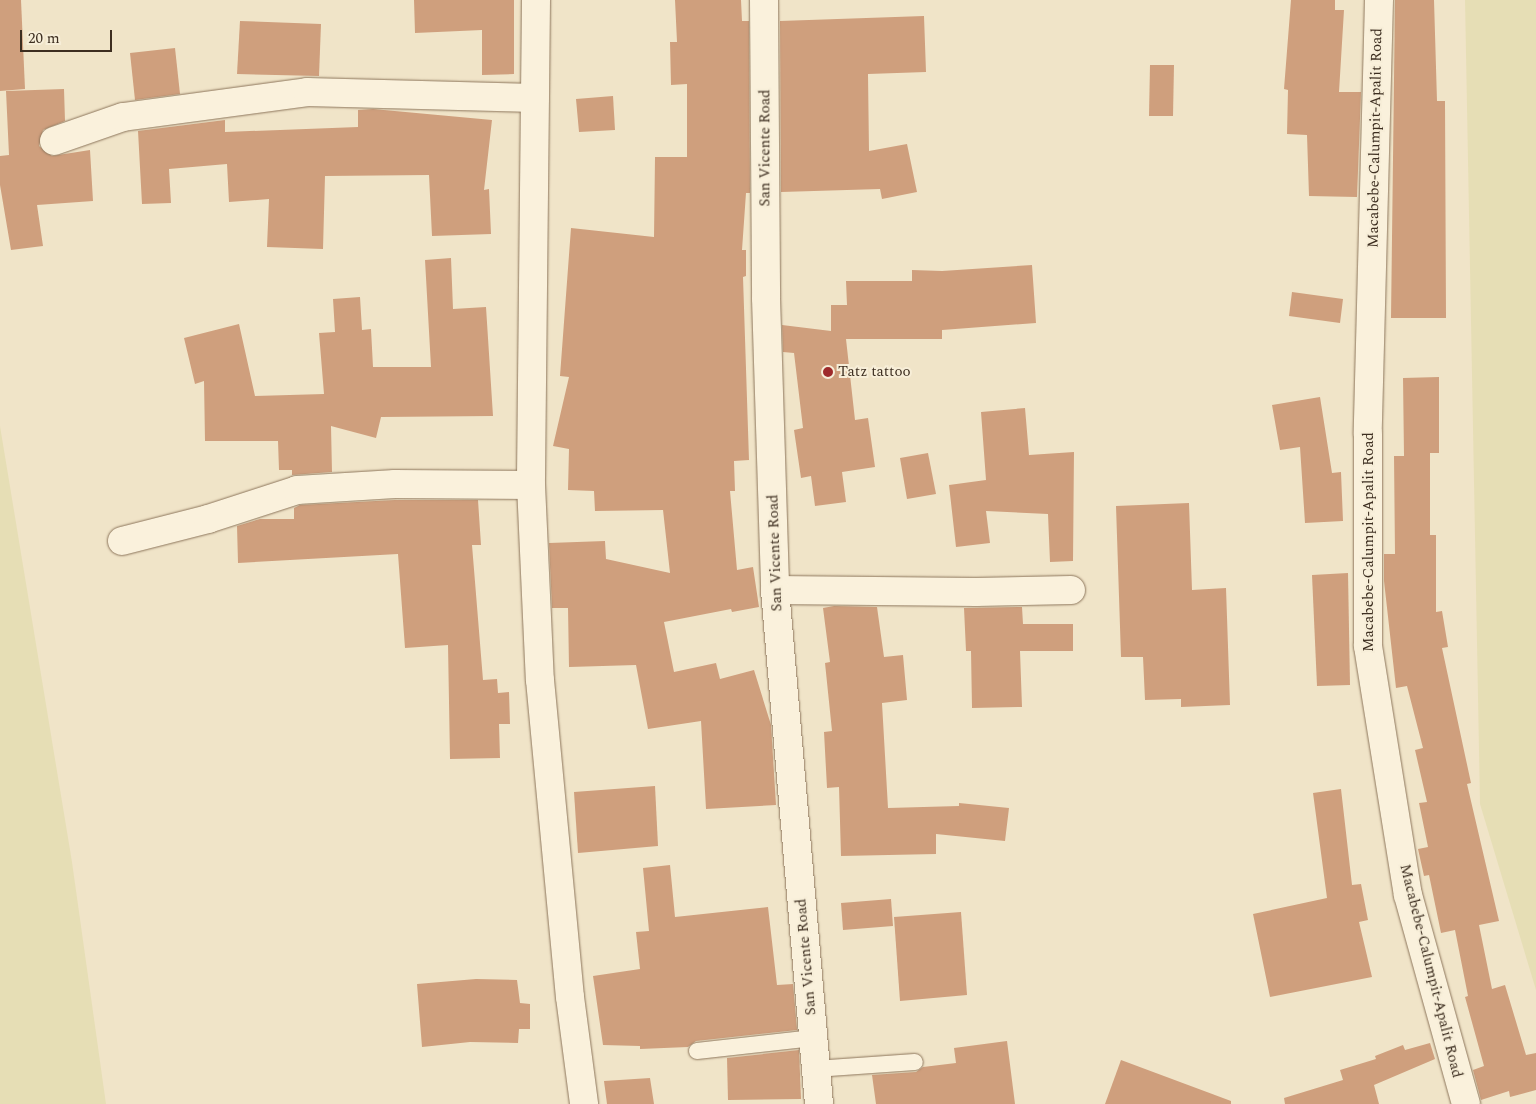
<!DOCTYPE html>
<html>
<head>
<meta charset="utf-8">
<style>
  body { margin:0 }
  #map { position:relative; width:1536px; height:1104px; overflow:hidden; background:#f0e4c8; font-family:Spectral,serif }
  div>[style] { position:absolute }
  .farmland>* { inset:0; background:#e6deb5 }
  .building>* { inset:0; background:#cf9f7d }
  .roads { filter:drop-shadow(0 0 1px #8d765c) drop-shadow(0 0 1px #8d765c) }
  .service>* { height:16px; margin:-8px; padding:0 8px; transform-origin:8px; border-radius:8px; background:#faf1dc }
  .minor>* { height:28px; margin:-14px; padding:0 14px; transform-origin:14px; border-radius:14px; background:#faf1dc }
  .tertiary>* { height:28px; margin:-14px; padding:0 14px; transform-origin:14px; border-radius:14px; background:#faf1dc }
  .secondary>* { height:28px; margin:-14px; padding:0 14px; transform-origin:14px; border-radius:14px; background:#faf1dc }
  .dots>* { width:14px; height:14px; translate:-50% -50%; box-sizing:border-box; border:2px solid #f7eed8; border-radius:50% }
  span { translate:-50% -50%; white-space:nowrap; text-align:center; line-height:1.15; -webkit-text-stroke:4px #f7eed8; paint-order:stroke }
  .street-label { font-size:15px; color:#3d2e20 }
  .poi-label { font-size:15px; color:#3d2e20 }
  .left { translate:0 -50%; text-align:left }
  .scale { position:absolute; left:20px; top:30px; width:92px; height:22px; box-sizing:border-box; border:2px solid #3d2e20; border-top:0; padding-left:6px; font-size:15px; line-height:18px; white-space:nowrap; color:#3d2e20; -webkit-text-stroke:4px #f7eed8; paint-order:stroke }
</style>
</head>
<body>
<div id="map">
  <div class="farmland">
    <div style="clip-path:polygon(1465px 0,1536px 0,1536px 990px,1480px 804px)"></div>
    <div style="clip-path:polygon(0 426px,72px 862px,106px 1104px,0 1104px)"></div>
  </div>
  <div class="building">
    <div style="clip-path:polygon(0 0,21px 0,25px 89px,0 91px)"></div>
    <div style="clip-path:polygon(414px 0,514px 0,514px 74px,482px 75px,482px 30px,415px 33px)"></div>
    <div style="clip-path:polygon(675px 0,741px 0,742px 21px,749px 21px,750px 193px,746px 193px,742px 250px,746px 250px,746px 276px,743px 277px,749px 460px,734px 461px,735px 491px,730px 491px,737px 570px,753px 567px,759px 607px,732px 612px,731px 609px,664px 622px,674px 672px,716px 663px,720px 679px,754px 670px,771px 725px,776px 805px,706px 809px,701px 721px,648px 729px,636px 665px,569px 667px,568px 608px,552px 608px,549px 543px,605px 541px,606px 559px,670px 573px,663px 510px,595px 511px,594px 491px,568px 490px,569px 449px,553px 446px,569px 377px,560px 376px,571px 228px,654px 237px,655px 157px,687px 157px,687px 84px,671px 85px,670px 42px,677px 42px)"></div>
    <div style="clip-path:polygon(1291px 0,1335px 0,1335px 10px,1344px 10px,1339px 92px,1361px 92px,1357px 197px,1309px 196px,1307px 135px,1287px 134px,1288px 90px,1284px 89px)"></div>
    <div style="clip-path:polygon(1395px 0,1434px 0,1437px 101px,1445px 101px,1446px 318px,1391px 318px)"></div>
    <div style="clip-path:polygon(924px 16px,926px 72px,868px 74px,869px 151px,907px 144px,917px 192px,882px 199px,880px 189px,781px 192px,780px 21px)"></div>
    <div style="clip-path:polygon(240px 21px,321px 24px,319px 76px,237px 74px)"></div>
    <div style="clip-path:polygon(175px 48px,180px 94px,135px 100px,130px 53px)"></div>
    <div style="clip-path:polygon(1150px 65px,1174px 65px,1173px 116px,1149px 116px)"></div>
    <div style="clip-path:polygon(64px 89px,65px 121px,43px 130px,39px 146px,52px 156px,90px 150px,93px 201px,37px 205px,43px 246px,11px 250px,0 185px,0 156px,9px 155px,6px 91px)"></div>
    <div style="clip-path:polygon(613px 96px,615px 130px,579px 132px,576px 99px)"></div>
    <div style="clip-path:polygon(373px 109px,492px 120px,484px 190px,489px 189px,491px 234px,432px 236px,429px 175px,325px 176px,323px 249px,267px 247px,269px 199px,229px 202px,227px 164px,169px 169px,171px 203px,142px 204px,138px 131px,225px 120px,225px 132px,358px 127px,358px 110px)"></div>
    <div style="clip-path:polygon(451px 258px,453px 309px,486px 307px,493px 416px,381px 417px,376px 438px,331px 426px,332px 472px,292px 475px,292px 470px,279px 470px,278px 441px,205px 441px,204px 381px,195px 384px,184px 338px,239px 324px,255px 396px,324px 394px,319px 333px,335px 332px,333px 299px,360px 297px,362px 330px,371px 329px,373px 367px,431px 367px,425px 260px)"></div>
    <div style="clip-path:polygon(1032px 265px,1036px 323px,942px 330px,942px 339px,846px 339px,855px 420px,868px 418px,875px 467px,842px 472px,846px 502px,815px 506px,811px 476px,801px 478px,794px 430px,803px 428px,794px 353px,783px 352px,782px 325px,831px 331px,831px 305px,847px 305px,846px 281px,912px 281px,912px 270px,942px 271px)"></div>
    <div style="clip-path:polygon(1292px 292px,1343px 299px,1340px 323px,1289px 316px)"></div>
    <div style="clip-path:polygon(1439px 377px,1439px 453px,1430px 453px,1430px 535px,1436px 535px,1436px 612px,1442px 611px,1448px 647px,1442px 648px,1471px 783px,1467px 784px,1499px 921px,1479px 925px,1492px 989px,1505px 985px,1526px 1055px,1536px 1053px,1536px 1090px,1510px 1097px,1509px 1091px,1481px 1100px,1473px 1070px,1484px 1066px,1465px 997px,1468px 996px,1455px 930px,1441px 933px,1429px 875px,1424px 876px,1418px 849px,1428px 847px,1419px 803px,1427px 802px,1415px 750px,1423px 748px,1407px 686px,1396px 688px,1384px 581px,1384px 554px,1395px 554px,1394px 456px,1404px 456px,1403px 378px)"></div>
    <div style="clip-path:polygon(1320px 397px,1332px 473px,1341px 472px,1343px 521px,1305px 523px,1300px 447px,1280px 450px,1272px 405px)"></div>
    <div style="clip-path:polygon(1025px 408px,1029px 455px,1074px 452px,1073px 561px,1050px 562px,1048px 514px,986px 511px,990px 543px,956px 547px,949px 485px,986px 480px,981px 412px)"></div>
    <div style="clip-path:polygon(928px 453px,936px 494px,907px 499px,900px 458px)"></div>
    <div style="clip-path:polygon(395px 500px,478px 500px,481px 545px,472px 545px,483px 680px,497px 679px,498px 693px,509px 692px,510px 724px,499px 724px,500px 758px,450px 759px,448px 645px,405px 648px,398px 554px,238px 563px,237px 526px,260px 519px,294px 519px,294px 508px,300px 505px)"></div>
    <div style="clip-path:polygon(1189px 503px,1192px 590px,1226px 588px,1230px 705px,1181px 707px,1181px 699px,1145px 700px,1143px 657px,1121px 657px,1116px 506px)"></div>
    <div style="clip-path:polygon(1348px 573px,1350px 685px,1317px 686px,1312px 575px)"></div>
    <div style="clip-path:polygon(834px 606px,877px 607px,884px 657px,903px 655px,907px 700px,882px 703px,888px 808px,959px 806px,959px 803px,1009px 808px,1005px 841px,936px 834px,936px 854px,841px 856px,839px 787px,827px 788px,824px 732px,832px 731px,825px 663px,830px 662px,823px 608px)"></div>
    <div style="clip-path:polygon(1022px 607px,1023px 624px,1073px 624px,1073px 651px,1020px 651px,1022px 707px,972px 708px,971px 651px,966px 651px,964px 608px)"></div>
    <div style="clip-path:polygon(655px 786px,658px 846px,578px 853px,574px 792px)"></div>
    <div style="clip-path:polygon(1341px 789px,1352px 885px,1361px 884px,1368px 920px,1359px 922px,1372px 977px,1270px 997px,1253px 914px,1327px 898px,1313px 793px)"></div>
    <div style="clip-path:polygon(670px 865px,675px 917px,768px 907px,777px 985px,793px 984px,797px 1030px,696px 1041px,688px 1047px,640px 1049px,640px 1046px,603px 1045px,593px 976px,640px 969px,636px 932px,649px 931px,643px 868px)"></div>
    <div style="clip-path:polygon(891px 899px,893px 926px,843px 930px,841px 903px)"></div>
    <div style="clip-path:polygon(961px 912px,967px 995px,900px 1001px,894px 917px)"></div>
    <div style="clip-path:polygon(476px 979px,517px 980px,520px 1003px,530px 1004px,530px 1029px,519px 1029px,518px 1043px,470px 1042px,422px 1047px,417px 984px)"></div>
    <div style="clip-path:polygon(1007px 1041px,1015px 1104px,876px 1104px,872px 1075px,916px 1072px,923px 1067px,956px 1063px,954px 1048px)"></div>
    <div style="clip-path:polygon(1430px 1043px,1435px 1059px,1374px 1085px,1379px 1104px,1285px 1104px,1284px 1098px,1343px 1080px,1340px 1070px,1376px 1059px,1375px 1056px,1403px 1045px,1405px 1050px)"></div>
    <div style="clip-path:polygon(799px 1050px,801px 1099px,728px 1100px,727px 1058px)"></div>
    <div style="clip-path:polygon(1121px 1060px,1231px 1101px,1231px 1104px,1105px 1104px)"></div>
    <div style="clip-path:polygon(650px 1078px,654px 1104px,607px 1104px,604px 1081px)"></div>
  </div>
  <div class="roads">
    <div class="service">
      <div style="left:697px;top:1051px;width:117px;rotate:-6.4deg"></div>
      <div style="left:815px;top:1069px;width:100px;rotate:-4deg"></div>
    </div>
    <div class="minor">
      <div style="left:536px;top:0;width:485px;rotate:90.6deg"></div>
      <div style="left:531px;top:485px;width:195px;rotate:87.4deg"></div>
      <div style="left:540px;top:680px;width:318px;rotate:84.6deg"></div>
      <div style="left:570px;top:997px;width:108px;rotate:82.5deg"></div>
      <div style="left:54px;top:141px;width:73px;rotate:-19.2deg"></div>
      <div style="left:123px;top:117px;width:186px;rotate:-7.7deg"></div>
      <div style="left:307px;top:92px;width:228px;rotate:1.5deg"></div>
      <div style="left:122px;top:541px;width:89px;rotate:-14.3deg"></div>
      <div style="left:208px;top:519px;width:94px;rotate:-18deg"></div>
      <div style="left:297px;top:490px;width:98px;rotate:-3.5deg"></div>
      <div style="left:395px;top:484px;width:136px;rotate:0.4deg"></div>
      <div style="left:775px;top:590px;width:201px;rotate:0.6deg"></div>
      <div style="left:976px;top:592px;width:95px;rotate:-1.2deg"></div>
    </div>
    <div class="tertiary">
      <div style="left:764px;top:0;width:298px;rotate:89.6deg"></div>
      <div style="left:766px;top:298px;width:292px;rotate:88.2deg"></div>
      <div style="left:775px;top:590px;width:516px;rotate:85.11deg"></div>
    </div>
    <div class="secondary">
      <div style="left:1379px;top:0;width:434px;rotate:91.5deg"></div>
      <div style="left:1368px;top:434px;width:212px;rotate:90deg"></div>
      <div style="left:1368px;top:646px;width:252px;rotate:80.9deg"></div>
      <div style="left:1408px;top:895px;width:217px;rotate:74.5deg"></div>
    </div>
  </div>
  <div class="dots">
    <div style="left:828px;top:372px;background:#9e2a2b"></div>
  </div>
  <div class="street-label">
    <span style="left:1375px;top:138px;rotate:-89deg">Macabebe-Calumpit-Apalit Road</span>
    <span style="left:765px;top:148px;rotate:-90deg">San Vicente Road</span>
    <span style="left:1369px;top:542px;rotate:-90deg">Macabebe-Calumpit-Apalit Road</span>
    <span style="left:775px;top:553px;rotate:-92deg">San Vicente Road</span>
    <span style="left:806px;top:957px;rotate:-95deg">San Vicente Road</span>
    <span style="left:1431px;top:971px;rotate:76deg">Macabebe-Calumpit-Apalit Road</span>
  </div>
  <div class="poi-label">
    <span class="left" style="left:838px;top:372px">Tatz tattoo</span>
  </div>
  <div class="scale">20 m</div>
</div>
</body>
</html>
